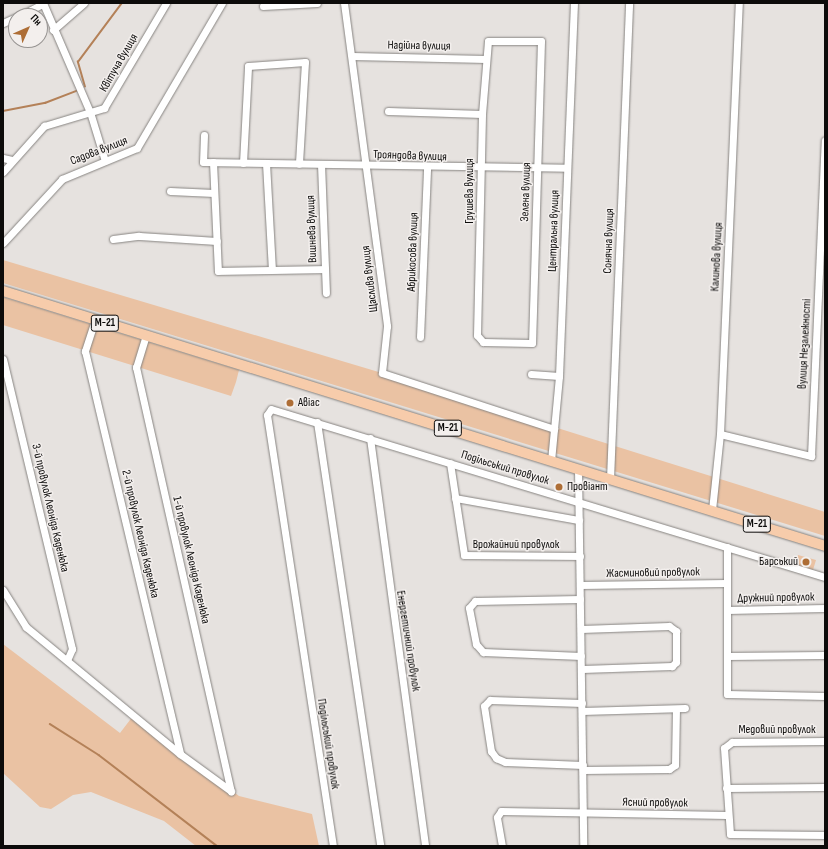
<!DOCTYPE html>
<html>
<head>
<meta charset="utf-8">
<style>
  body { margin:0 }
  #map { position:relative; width:828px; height:849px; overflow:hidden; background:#e6e2df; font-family:"Sofia Sans Condensed",sans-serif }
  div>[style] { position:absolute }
  .green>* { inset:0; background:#eac2a3 }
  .stream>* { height:1.5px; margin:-0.75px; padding:0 0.75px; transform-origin:0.75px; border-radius:0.75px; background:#b48158 }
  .roads { filter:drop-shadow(0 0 1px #878481) drop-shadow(0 0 1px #878481) }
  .minor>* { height:7px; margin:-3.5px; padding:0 3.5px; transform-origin:3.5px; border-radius:3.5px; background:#fff }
  .highway>* { height:10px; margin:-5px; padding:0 5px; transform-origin:5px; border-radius:5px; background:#f7ccab }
  .dots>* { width:11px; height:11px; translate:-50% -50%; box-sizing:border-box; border:2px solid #f3efed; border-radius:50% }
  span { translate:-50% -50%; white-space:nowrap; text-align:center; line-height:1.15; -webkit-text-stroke:3px #f3efed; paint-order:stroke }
  .shield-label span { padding:1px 3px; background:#f3efed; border:1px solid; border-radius:3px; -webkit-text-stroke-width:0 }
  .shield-label { font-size:11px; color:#0c0b0a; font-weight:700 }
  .street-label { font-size:12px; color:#0c0b0a }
  .poi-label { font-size:12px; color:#0c0b0a }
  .left { translate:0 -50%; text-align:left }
  .right { translate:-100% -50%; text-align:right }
  .frame { position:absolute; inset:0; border:4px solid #0c0b0a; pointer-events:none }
  .north { position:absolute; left:8px; top:8px; width:40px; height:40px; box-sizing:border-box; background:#f3efed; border:1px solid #979492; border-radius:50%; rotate:45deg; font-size:11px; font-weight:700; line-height:16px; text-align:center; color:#0c0b0a }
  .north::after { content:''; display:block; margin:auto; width:14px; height:18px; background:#ae6e36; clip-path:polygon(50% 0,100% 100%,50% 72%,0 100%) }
</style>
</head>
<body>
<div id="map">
  <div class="green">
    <div style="clip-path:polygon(3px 260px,382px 373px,825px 512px,825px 536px,3px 283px)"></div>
    <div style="clip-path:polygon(3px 297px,239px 370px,236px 382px,231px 396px,3px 325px)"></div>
    <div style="clip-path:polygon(798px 555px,816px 560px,813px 570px,795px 564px)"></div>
    <div style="clip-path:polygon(3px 644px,120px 733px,133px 716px,239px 796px,312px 814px,319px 846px,196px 846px,164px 821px,91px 792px,73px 795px,51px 809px,40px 807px,3px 773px)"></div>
  </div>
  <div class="stream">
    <div style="left:85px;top:87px;width:26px;rotate:-106deg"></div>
    <div style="left:78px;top:62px;width:74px;rotate:-53.3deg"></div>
    <div style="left:3px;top:111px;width:43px;rotate:-10.8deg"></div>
    <div style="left:45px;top:103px;width:34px;rotate:-21deg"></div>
    <div style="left:50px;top:724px;width:58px;rotate:32.3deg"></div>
    <div style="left:99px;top:755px;width:149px;rotate:37.6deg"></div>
  </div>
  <div class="roads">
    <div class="minor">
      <div style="left:43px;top:3px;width:119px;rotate:66.7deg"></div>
      <div style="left:90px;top:112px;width:51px;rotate:73deg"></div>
      <div style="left:344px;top:3px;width:326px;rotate:82.4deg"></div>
      <div style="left:387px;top:326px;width:47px;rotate:96.1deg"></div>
      <div style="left:382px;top:373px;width:181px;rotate:18deg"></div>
      <div style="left:263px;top:6px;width:54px;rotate:-3.2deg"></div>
      <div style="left:19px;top:16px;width:27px;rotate:-27deg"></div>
      <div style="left:3px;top:23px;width:14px;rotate:-25deg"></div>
      <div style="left:53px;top:30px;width:41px;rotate:-41.1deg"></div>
      <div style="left:488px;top:41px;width:53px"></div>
      <div style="left:541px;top:41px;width:302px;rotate:91.7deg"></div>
      <div style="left:532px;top:343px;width:49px;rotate:-178.8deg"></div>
      <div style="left:483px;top:342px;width:9px;rotate:-131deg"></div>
      <div style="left:477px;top:335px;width:221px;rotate:-88.7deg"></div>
      <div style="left:482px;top:114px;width:73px;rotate:-85.3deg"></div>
      <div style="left:352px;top:56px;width:134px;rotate:1.3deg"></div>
      <div style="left:388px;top:111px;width:94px;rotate:1.8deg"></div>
      <div style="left:204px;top:135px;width:27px;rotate:92deg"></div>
      <div style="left:203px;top:162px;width:364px;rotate:0.9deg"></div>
      <div style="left:3px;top:158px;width:9px;rotate:13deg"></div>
      <div style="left:213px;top:162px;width:109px;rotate:87.4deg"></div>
      <div style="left:218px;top:271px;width:107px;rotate:-1.1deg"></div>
      <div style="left:243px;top:163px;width:97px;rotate:-87deg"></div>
      <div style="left:248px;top:66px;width:57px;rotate:-4deg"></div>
      <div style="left:305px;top:62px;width:102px;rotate:93.4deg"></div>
      <div style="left:266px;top:163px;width:106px;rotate:86.8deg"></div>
      <div style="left:321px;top:164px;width:129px;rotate:87.8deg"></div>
      <div style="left:3px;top:172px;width:62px;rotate:-48.3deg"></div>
      <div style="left:44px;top:126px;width:63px;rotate:-16.7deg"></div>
      <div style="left:104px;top:108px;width:122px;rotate:-59.4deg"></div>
      <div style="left:170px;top:191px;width:44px;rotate:2.6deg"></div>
      <div style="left:113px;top:239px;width:26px;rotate:-7deg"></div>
      <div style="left:139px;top:236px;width:78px;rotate:3.7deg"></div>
      <div style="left:3px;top:243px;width:87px;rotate:-47.3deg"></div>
      <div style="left:62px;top:179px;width:81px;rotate:-22.5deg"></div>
      <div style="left:137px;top:148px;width:168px;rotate:-59.6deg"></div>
      <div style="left:95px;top:320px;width:33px;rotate:108deg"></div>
      <div style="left:85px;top:351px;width:414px;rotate:76.7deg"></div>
      <div style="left:146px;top:335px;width:34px;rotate:107deg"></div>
      <div style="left:136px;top:367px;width:435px;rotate:77.4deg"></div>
      <div style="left:420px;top:337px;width:169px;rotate:-87.6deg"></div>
      <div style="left:3px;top:359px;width:298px;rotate:76.6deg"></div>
      <div style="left:72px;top:649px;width:12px;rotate:114deg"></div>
      <div style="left:531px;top:374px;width:28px;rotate:4deg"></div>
      <div style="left:317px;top:422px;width:429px;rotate:81.5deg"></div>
      <div style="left:720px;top:434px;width:94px;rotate:13.6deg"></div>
      <div style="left:811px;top:456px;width:316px;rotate:-87.5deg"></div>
      <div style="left:370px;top:438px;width:412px;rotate:82.3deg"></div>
      <div style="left:551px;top:461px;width:85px;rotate:-84.6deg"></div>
      <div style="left:559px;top:376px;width:373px;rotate:-87.7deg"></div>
      <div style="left:450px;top:463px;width:93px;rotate:81.3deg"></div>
      <div style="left:464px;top:555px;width:116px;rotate:0.5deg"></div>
      <div style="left:578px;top:468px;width:378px;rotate:89.2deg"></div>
      <div style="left:610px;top:479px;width:476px;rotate:-87.7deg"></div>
      <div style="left:455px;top:498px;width:126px;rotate:10.1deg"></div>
      <div style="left:712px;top:510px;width:76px;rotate:-84deg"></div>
      <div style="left:720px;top:434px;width:431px;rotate:-87.5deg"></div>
      <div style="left:727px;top:547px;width:147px;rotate:90deg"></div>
      <div style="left:727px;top:694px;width:98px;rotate:1.2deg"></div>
      <div style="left:580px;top:585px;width:146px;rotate:-0.8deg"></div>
      <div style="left:3px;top:590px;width:44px;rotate:58.1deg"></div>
      <div style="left:26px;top:627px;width:200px;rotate:39.5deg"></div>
      <div style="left:180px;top:754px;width:63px;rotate:36deg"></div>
      <div style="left:580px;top:599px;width:105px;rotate:178.9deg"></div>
      <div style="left:475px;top:601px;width:9px;rotate:131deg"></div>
      <div style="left:469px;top:608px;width:37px;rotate:79deg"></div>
      <div style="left:476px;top:644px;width:11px;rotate:49deg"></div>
      <div style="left:483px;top:652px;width:98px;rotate:2.3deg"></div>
      <div style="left:727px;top:610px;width:98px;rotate:-1.2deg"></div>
      <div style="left:581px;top:629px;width:88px;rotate:-2deg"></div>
      <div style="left:669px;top:626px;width:9px;rotate:36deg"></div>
      <div style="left:676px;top:631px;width:31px;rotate:90deg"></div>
      <div style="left:676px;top:662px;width:6px;rotate:135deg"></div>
      <div style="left:672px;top:666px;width:90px;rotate:178.1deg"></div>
      <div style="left:727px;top:656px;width:98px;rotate:-0.6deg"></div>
      <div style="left:582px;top:703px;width:92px;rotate:-178.1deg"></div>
      <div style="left:490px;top:700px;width:8px;rotate:135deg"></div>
      <div style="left:484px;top:706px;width:46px;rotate:81.2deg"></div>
      <div style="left:491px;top:751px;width:9px;rotate:54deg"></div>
      <div style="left:496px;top:758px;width:10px;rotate:24deg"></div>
      <div style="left:505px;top:762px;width:78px;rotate:2.2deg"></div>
      <div style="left:582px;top:711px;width:103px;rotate:-1.7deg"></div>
      <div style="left:825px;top:741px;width:93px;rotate:179.4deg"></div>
      <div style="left:732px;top:742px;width:10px;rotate:143deg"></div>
      <div style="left:724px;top:748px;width:86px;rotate:86deg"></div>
      <div style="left:730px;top:834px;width:95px;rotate:0.6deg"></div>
      <div style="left:583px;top:770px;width:86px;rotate:-0.7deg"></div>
      <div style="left:669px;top:769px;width:7px;rotate:-34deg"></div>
      <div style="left:675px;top:765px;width:56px;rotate:-89deg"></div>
      <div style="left:726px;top:788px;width:99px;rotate:-0.6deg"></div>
      <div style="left:333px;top:846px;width:436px;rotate:-98.7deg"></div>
      <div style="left:267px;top:415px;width:7px;rotate:-56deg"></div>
      <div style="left:271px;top:409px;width:579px;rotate:16.87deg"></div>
      <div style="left:502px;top:846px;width:29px;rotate:-100deg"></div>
      <div style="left:497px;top:817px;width:7px;rotate:-56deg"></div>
      <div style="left:501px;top:811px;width:226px;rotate:1deg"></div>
    </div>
    <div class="highway">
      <div style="left:3px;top:291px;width:861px;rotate:17.23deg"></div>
    </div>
  </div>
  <div class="dots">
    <div style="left:290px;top:403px;background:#ae6e36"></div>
    <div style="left:559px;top:487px;background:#ae6e36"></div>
    <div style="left:806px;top:562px;background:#ae6e36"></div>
  </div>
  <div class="shield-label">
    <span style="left:105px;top:323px">М-21</span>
    <span style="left:448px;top:428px">М-21</span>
    <span style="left:757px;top:524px">М-21</span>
  </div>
  <div class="street-label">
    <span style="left:419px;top:46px;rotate:1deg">Надійна вулиця</span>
    <span style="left:119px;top:63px;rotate:-60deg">Квітуча вулиця</span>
    <span style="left:99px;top:151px;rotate:-21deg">Садова вулиця</span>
    <span style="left:410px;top:156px;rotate:2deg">Трояндова вулиця</span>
    <span style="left:470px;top:191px;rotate:-90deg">Грушева вулиця</span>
    <span style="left:526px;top:192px;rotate:-88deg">Зелена вулиця</span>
    <span style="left:312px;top:229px;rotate:-92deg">Вишнева вулиця</span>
    <span style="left:554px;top:231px;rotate:-88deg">Центральна вулиця</span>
    <span style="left:609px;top:241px;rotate:-88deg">Сонячна вулиця</span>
    <span style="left:413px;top:252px;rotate:-88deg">Абрикосова вулиця</span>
    <span style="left:717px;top:257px;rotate:-87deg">Калинова вулиця</span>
    <span style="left:370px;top:279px;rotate:-97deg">Щаслива вулиця</span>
    <span style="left:805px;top:344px;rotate:-87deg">вулиця Незалежності</span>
    <span style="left:505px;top:468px;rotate:17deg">Подільський провулок</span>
    <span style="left:50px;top:508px;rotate:77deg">3-й провулок Леоніда Каденюка</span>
    <span style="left:140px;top:534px;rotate:77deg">2-й провулок Леоніда Каденюка</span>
    <span style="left:516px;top:545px">Врожайний провулок</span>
    <span style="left:191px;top:560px;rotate:77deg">1-й провулок Леоніда Каденюка</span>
    <span style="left:653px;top:573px;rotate:-1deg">Жасминовий провулок</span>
    <span style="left:776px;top:598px;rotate:-1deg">Дружний провулок</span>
    <span style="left:408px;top:641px;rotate:81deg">Енергетичний провулок</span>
    <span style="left:777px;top:730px">Медовий провулок</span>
    <span style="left:328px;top:744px;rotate:81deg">Подільський провулок</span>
    <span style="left:655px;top:803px;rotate:1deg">Ясний провулок</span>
  </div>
  <div class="poi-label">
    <span class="left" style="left:298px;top:403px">Авіас</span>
    <span class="left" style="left:567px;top:487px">Провіант</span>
    <span class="right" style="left:798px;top:562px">Барський</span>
  </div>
  <div class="frame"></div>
  <div class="north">Пн</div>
</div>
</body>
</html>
